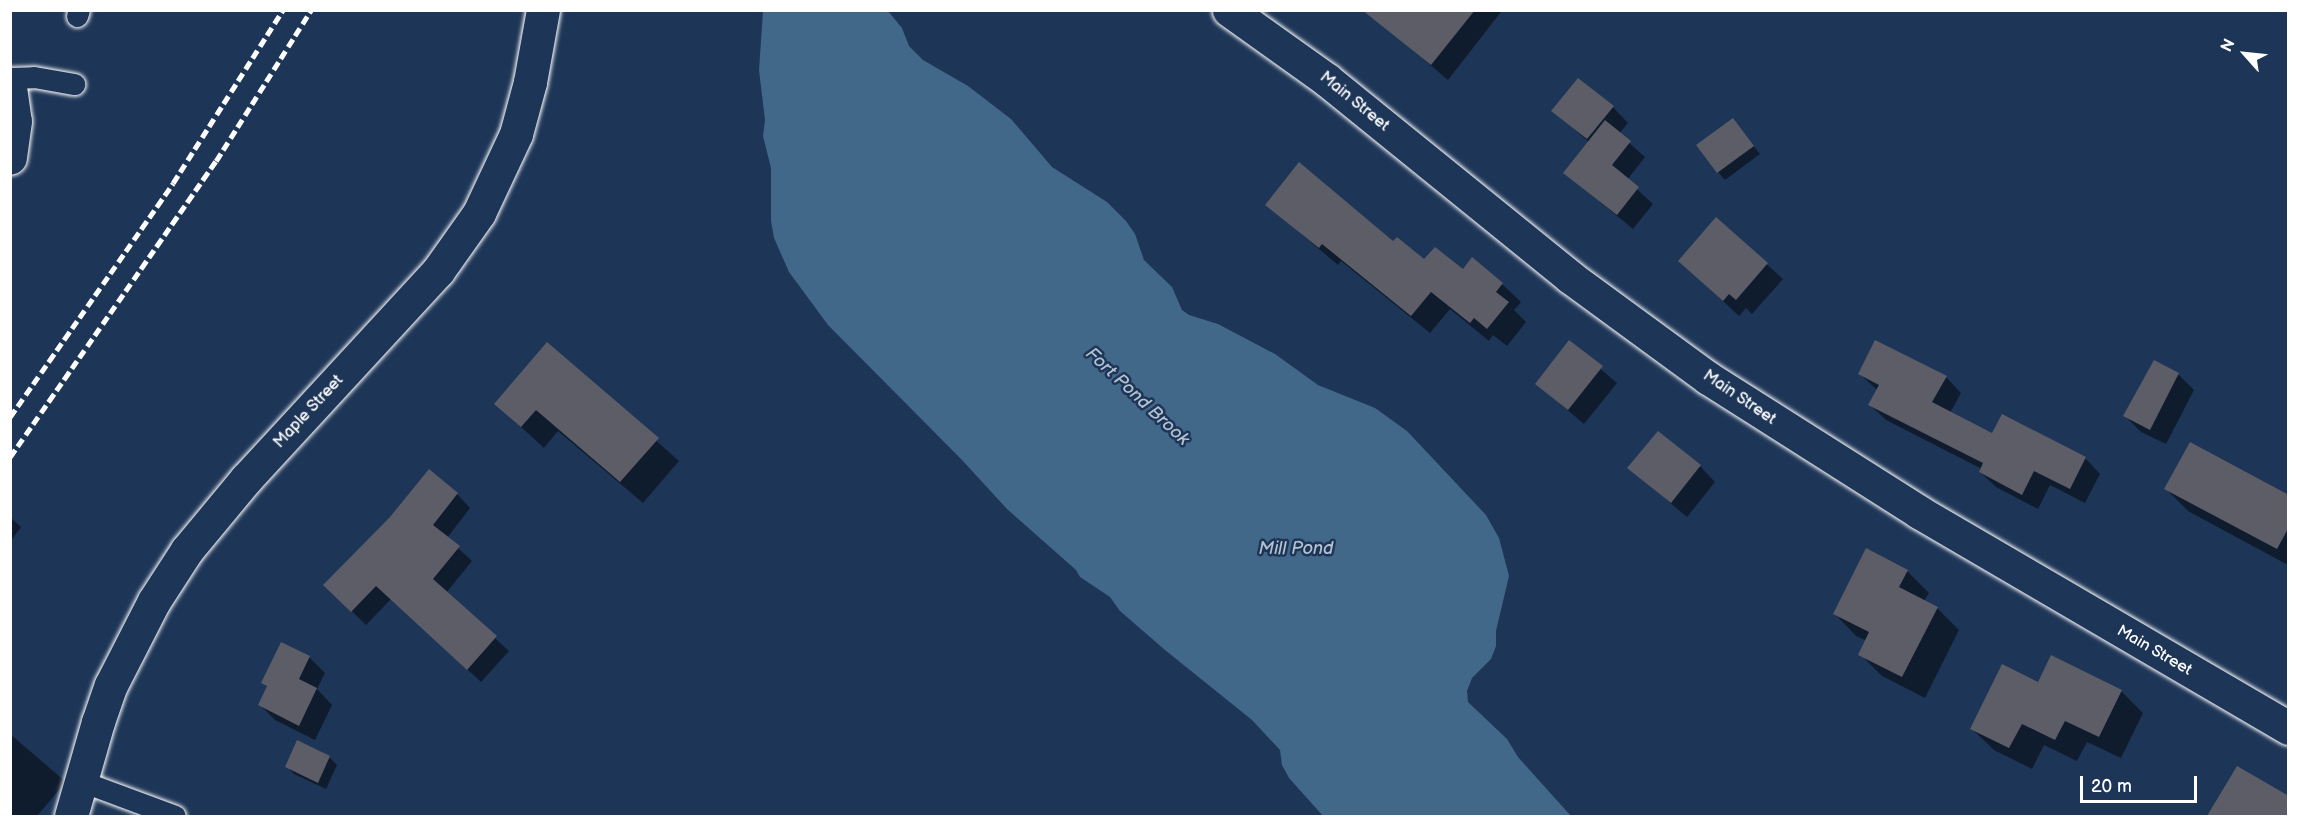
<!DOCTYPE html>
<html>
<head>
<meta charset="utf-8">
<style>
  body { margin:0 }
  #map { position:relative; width:2299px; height:827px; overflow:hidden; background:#1d3557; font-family:"Balsamiq Sans",sans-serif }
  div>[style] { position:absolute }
  .water>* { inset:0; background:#416789 }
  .shadow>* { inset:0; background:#0007 }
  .building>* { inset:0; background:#5d5d67 }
  .roads { filter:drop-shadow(0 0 2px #fff) drop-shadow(0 0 2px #fff) }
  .lane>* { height:21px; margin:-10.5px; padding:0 10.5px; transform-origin:10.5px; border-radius:10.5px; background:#1d3557 }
  .street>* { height:33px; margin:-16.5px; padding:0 16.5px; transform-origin:16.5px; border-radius:16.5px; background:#1d3557 }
  .secondary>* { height:33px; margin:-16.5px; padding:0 16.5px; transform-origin:16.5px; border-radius:16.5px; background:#1d3557 }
  .rail>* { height:4.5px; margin-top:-2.25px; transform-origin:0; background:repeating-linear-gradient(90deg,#fff 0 9px,transparent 0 13.5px) }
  span { translate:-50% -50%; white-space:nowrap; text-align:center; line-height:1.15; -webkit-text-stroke:5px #1d3557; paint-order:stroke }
  .street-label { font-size:16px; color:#fff }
  .water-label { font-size:18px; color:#b3c2d0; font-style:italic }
  .frame { position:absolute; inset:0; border:12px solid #fff; pointer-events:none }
  .north { position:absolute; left:2215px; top:24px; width:60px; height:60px; -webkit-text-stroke:4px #1d3557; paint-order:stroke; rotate:297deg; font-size:16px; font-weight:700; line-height:24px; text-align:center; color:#fff }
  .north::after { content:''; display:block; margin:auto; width:21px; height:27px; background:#fff; clip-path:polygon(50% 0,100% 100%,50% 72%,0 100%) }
  .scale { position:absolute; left:2080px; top:776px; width:117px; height:27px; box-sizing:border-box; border:3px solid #fff; border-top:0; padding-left:8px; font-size:18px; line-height:21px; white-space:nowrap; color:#fff; -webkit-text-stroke:4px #1d3557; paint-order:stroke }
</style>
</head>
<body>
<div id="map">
  <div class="water">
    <div style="clip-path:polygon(763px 11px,888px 11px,902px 28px,909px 46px,923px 60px,968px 86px,1011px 119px,1052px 167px,1107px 202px,1126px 221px,1135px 234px,1144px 260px,1172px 287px,1182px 310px,1189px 315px,1218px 324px,1275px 354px,1318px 385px,1375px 408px,1407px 431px,1486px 515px,1499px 538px,1509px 576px,1496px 631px,1496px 646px,1491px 659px,1472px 678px,1467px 691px,1468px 702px,1507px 739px,1518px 757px,1571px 816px,1323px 816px,1289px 778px,1282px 765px,1280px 750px,1252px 720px,1165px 650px,1120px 611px,1110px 597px,1080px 577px,1076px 570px,1007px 509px,962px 460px,828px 325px,789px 272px,774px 238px,771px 221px,771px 168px,763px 136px,765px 120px,759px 70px)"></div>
  </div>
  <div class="shadow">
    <div style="clip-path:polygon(1394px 10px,1499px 10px,1501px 12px,1448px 80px,1383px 25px)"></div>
    <div style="clip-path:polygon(1613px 107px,1628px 123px,1619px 134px,1645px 157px,1627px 180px,1653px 204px,1633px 229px,1565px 173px,1589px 142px,1553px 111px)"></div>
    <div style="clip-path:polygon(1732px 120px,1760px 154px,1725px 180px,1718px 172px)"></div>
    <div style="clip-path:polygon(1267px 205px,1393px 243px,1424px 261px,1502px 284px,1521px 302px,1514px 310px,1526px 322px,1507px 346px,1493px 335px,1489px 341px,1450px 309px,1430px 333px,1341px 261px,1338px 265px)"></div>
    <div style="clip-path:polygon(1716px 219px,1783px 279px,1752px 314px,1746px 308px,1739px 316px,1680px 261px)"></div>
    <div style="clip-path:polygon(1569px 342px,1617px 383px,1584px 424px,1537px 384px)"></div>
    <div style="clip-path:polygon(547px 344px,679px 461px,643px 503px,558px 431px,544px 448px,496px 404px)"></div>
    <div style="clip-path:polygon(2154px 362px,2179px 375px,2194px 390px,2166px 444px,2141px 432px,2125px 416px)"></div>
    <div style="clip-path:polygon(1860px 374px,1946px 377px,1961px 393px,1950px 413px,1993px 435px,2085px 458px,2100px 474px,2085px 503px,2050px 485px,2038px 509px,1996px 487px,1980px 472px,1982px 469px,1886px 420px,1870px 405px,1878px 391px)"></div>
    <div style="clip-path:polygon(1700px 466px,1715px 482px,1687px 517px,1629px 468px)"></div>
    <div style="clip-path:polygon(2166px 489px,2288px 496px,2288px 565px,2188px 511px)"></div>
    <div style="clip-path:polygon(457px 494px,470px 508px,447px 538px,472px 561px,446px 593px,509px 651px,481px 682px,391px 599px,366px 625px,325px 585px)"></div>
    <div style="clip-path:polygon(10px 517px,21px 527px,10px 542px)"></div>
    <div style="clip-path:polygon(1907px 571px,1929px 593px,1924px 601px,1937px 608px,1959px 630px,1925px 698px,1882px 676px,1860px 654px,1867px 641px,1856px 636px,1835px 614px)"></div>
    <div style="clip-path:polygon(309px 657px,325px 673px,317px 689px,332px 705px,315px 740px,275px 720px,259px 704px,267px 687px,263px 682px)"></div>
    <div style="clip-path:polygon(2038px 684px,2121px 691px,2143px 713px,2121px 758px,2087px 742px,2077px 761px,2044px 745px,2032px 769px,1994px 750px,1972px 729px)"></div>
    <div style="clip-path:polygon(10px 734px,66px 782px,37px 816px,10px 816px)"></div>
    <div style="clip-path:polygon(329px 757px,337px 765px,326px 789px,294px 774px,287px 767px)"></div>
    <div style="clip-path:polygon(2238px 768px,2288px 798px,2288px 816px,2209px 816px)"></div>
  </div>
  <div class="building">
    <div style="clip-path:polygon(1362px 10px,1475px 10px,1431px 65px)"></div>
    <div style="clip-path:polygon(1578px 78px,1614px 106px,1587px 139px,1551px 111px)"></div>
    <div style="clip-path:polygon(1733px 118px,1754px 146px,1717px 173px,1696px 145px)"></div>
    <div style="clip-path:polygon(1605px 120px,1631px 141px,1612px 165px,1639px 187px,1617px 215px,1563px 173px)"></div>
    <div style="clip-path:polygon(1299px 162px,1393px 241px,1397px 237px,1424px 259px,1435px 247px,1463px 269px,1472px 257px,1503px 283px,1496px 292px,1509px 302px,1487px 329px,1474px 318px,1470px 323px,1431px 292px,1411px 316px,1322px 244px,1319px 248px,1265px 205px)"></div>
    <div style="clip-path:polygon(1716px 217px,1768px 263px,1736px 300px,1729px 294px,1723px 301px,1678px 261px)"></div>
    <div style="clip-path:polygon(1569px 340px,1603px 366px,1568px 410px,1535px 384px)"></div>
    <div style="clip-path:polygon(1875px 340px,1947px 376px,1932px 402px,1992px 433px,2002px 414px,2086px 457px,2070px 489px,2034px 471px,2022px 495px,1979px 472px,1983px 463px,1868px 405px,1879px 385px,1858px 374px)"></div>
    <div style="clip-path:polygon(547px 342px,659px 438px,620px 482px,536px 410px,521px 427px,494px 404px)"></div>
    <div style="clip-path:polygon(2154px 360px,2179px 373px,2150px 430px,2123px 416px)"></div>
    <div style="clip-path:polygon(1658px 431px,1701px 465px,1671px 503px,1627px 468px)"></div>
    <div style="clip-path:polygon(2190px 442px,2289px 495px,2289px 527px,2277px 549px,2164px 489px)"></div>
    <div style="clip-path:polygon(429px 469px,458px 493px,433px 525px,460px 546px,433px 579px,497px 636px,467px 670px,376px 586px,351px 612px,323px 585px,390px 517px)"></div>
    <div style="clip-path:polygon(1866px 548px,1908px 570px,1899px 587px,1938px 607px,1902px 677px,1858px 655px,1869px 632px,1833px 614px)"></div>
    <div style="clip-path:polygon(281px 642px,310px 656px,299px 679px,317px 688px,299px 726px,258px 705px,267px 686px,261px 683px)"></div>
    <div style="clip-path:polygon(2051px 655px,2122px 690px,2099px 737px,2065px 721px,2055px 740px,2022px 724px,2009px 748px,1970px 729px,2002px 664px,2038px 682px)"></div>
    <div style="clip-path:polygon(297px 740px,330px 756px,318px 783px,285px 767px)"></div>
    <div style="clip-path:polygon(2237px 766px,2289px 796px,2289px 816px,2207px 816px)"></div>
  </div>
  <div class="roads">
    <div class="lane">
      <div style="left:77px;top:16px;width:6px;rotate:-72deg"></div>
      <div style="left:10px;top:78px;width:24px;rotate:-2deg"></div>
      <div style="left:34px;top:77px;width:41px;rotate:9.9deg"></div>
      <div style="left:81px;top:781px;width:100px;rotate:20.4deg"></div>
    </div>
    <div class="street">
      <div style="left:10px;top:87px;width:34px;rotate:82deg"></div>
      <div style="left:15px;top:121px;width:37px;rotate:98deg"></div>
      <div style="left:71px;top:816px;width:98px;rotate:-74deg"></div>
      <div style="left:98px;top:722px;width:39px;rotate:-71deg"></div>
      <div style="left:111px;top:685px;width:94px;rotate:-62.9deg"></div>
      <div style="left:154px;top:601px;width:61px;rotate:-57.1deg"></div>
      <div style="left:187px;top:550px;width:92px;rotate:-50.3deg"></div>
      <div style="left:246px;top:479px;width:283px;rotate:-47.3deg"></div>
      <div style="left:438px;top:271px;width:71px;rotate:-54.7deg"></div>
      <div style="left:479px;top:213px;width:87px;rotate:-64.9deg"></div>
      <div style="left:516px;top:134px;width:54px;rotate:-74.9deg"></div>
      <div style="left:530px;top:82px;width:73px;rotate:-79.8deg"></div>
    </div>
    <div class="secondary">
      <div style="left:1229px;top:10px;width:120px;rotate:35.5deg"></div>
      <div style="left:1327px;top:80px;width:313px;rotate:39deg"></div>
      <div style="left:1570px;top:277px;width:171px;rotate:36.2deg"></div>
      <div style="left:1708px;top:378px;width:250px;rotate:32.4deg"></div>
      <div style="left:1919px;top:512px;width:428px;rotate:30.3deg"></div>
    </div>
  </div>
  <div class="rail">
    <div style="left:10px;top:417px;width:285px;rotate:-55.1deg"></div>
    <div style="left:173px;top:183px;width:205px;rotate:-57.6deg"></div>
    <div style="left:10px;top:457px;width:361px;rotate:-55.2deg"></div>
    <div style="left:216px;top:161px;width:178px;rotate:-57.8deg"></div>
  </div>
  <div class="street-label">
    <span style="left:1354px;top:102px;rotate:39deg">Main Street</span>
    <span style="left:1739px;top:398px;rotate:34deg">Main Street</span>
    <span style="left:309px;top:412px;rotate:-47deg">Maple Street</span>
    <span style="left:2154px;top:651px;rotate:30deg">Main Street</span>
  </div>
  <div class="water-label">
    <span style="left:1137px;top:397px;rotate:43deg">Fort Pond Brook</span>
    <span style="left:1296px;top:549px">Mill Pond</span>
  </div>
  <div class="frame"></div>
  <div class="north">N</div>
  <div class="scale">20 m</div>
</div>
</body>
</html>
